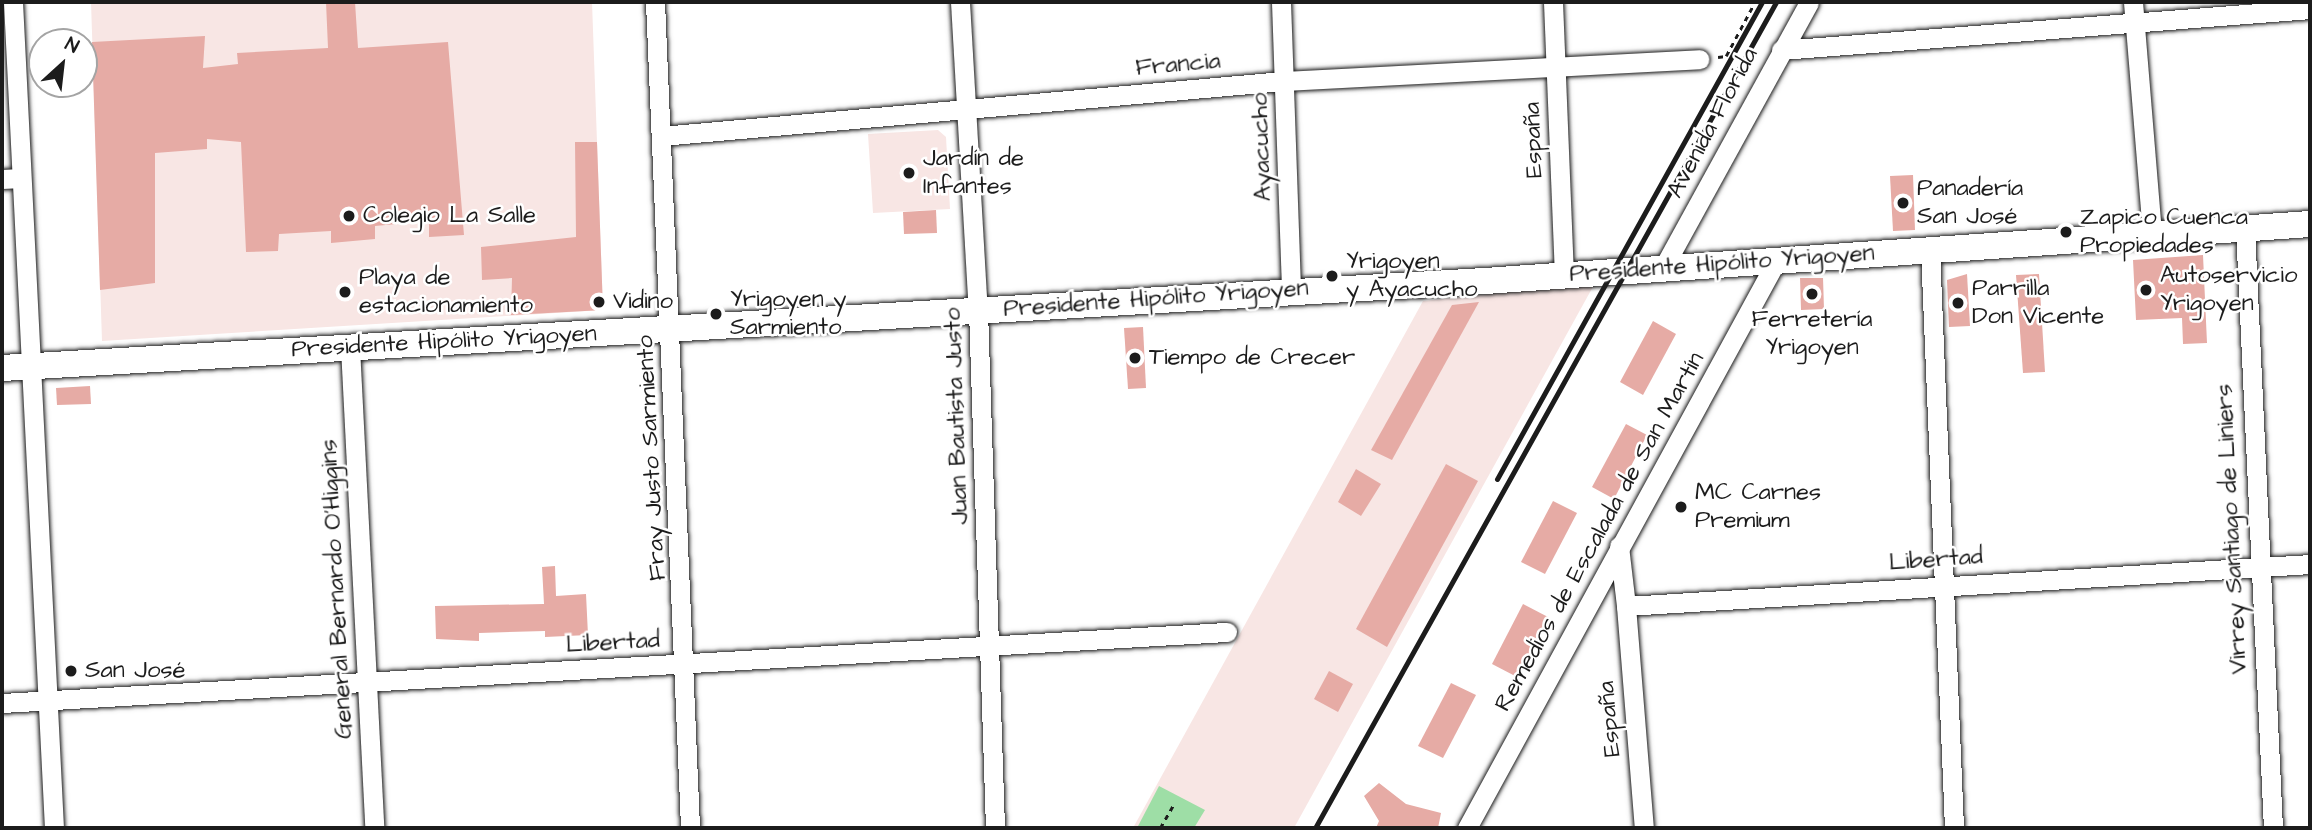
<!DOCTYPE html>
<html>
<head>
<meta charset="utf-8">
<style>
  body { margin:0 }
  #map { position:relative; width:2312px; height:830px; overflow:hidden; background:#fff; font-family:"Architects Daughter",sans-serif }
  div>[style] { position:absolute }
  .built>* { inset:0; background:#f8e6e4 }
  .green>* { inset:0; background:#9edea6 }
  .building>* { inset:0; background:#e6aba5 }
  .path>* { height:2.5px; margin-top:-1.25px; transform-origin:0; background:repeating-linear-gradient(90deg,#1c1c1c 0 5px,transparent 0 10px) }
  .roads { filter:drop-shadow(0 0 2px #1c1c1c) drop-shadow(0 0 2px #1c1c1c) }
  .street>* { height:19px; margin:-9.5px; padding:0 9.5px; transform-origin:9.5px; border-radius:9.5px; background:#fff }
  .secondary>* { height:26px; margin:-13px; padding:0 13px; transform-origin:13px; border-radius:13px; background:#fff }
  .rail>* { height:5px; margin:-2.5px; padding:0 2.5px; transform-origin:2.5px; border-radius:2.5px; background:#1c1c1c }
  .dots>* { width:19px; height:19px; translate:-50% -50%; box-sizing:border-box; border:4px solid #fff; border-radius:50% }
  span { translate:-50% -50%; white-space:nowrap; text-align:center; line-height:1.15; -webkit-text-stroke:5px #fff; paint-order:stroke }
  .street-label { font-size:24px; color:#1c1c1c }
  .poi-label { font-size:24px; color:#1c1c1c }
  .left { translate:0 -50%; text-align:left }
  .frame { position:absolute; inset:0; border:4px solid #1c1c1c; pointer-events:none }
  .north { position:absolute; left:28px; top:28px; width:70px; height:70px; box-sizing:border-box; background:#fff; border:2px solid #a4a4a4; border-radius:50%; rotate:27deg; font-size:19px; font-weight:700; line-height:28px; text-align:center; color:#1c1c1c }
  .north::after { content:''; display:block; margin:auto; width:24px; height:32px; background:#1c1c1c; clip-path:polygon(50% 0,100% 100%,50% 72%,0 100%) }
</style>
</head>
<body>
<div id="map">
  <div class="built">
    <div style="clip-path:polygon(91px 2px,592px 2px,603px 310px,102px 341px)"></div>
    <div style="clip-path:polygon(938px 130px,946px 137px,950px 209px,873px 213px,868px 134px)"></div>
    <div style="clip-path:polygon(1595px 283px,1294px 828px,1133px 828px,1423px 301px)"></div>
  </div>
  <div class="green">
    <div style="clip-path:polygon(1159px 786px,1205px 810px,1194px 828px,1137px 828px)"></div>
  </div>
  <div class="building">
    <div style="clip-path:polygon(326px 2px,355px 2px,358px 48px,448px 42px,464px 235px,429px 237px,429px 221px,375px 226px,375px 239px,331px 243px,331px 231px,279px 234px,278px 251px,246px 252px,241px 142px,207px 139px,207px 149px,155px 153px,155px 283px,100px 290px,92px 42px,205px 36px,203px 68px,238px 64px,237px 53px,328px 48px)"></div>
    <div style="clip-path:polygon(575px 142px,597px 142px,603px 310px,511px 315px,512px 278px,482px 280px,481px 247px,576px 237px)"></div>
    <div style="clip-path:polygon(1913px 175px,1915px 230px,1893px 231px,1890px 176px)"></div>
    <div style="clip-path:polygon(936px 210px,937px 233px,904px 234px,903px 212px)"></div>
    <div style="clip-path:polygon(2203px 255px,2207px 343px,2183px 344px,2182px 318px,2136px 320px,2133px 260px)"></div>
    <div style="clip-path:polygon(1967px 274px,1970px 326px,1949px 327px,1947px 280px)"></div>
    <div style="clip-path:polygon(2039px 274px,2045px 372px,2023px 373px,2016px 275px)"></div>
    <div style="clip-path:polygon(1800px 278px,1823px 278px,1824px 309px,1801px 310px)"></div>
    <div style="clip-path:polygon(1479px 302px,1392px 460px,1371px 450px,1452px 305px)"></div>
    <div style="clip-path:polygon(1653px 321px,1676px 334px,1643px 395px,1620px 382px)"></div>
    <div style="clip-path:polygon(1143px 327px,1146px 388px,1128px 389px,1124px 328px)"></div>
    <div style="clip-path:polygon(90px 386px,91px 404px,57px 405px,56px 388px)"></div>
    <div style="clip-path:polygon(1626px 424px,1647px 435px,1614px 499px,1592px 487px)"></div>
    <div style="clip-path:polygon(1446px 464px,1478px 481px,1387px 647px,1356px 629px)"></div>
    <div style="clip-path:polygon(1356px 469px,1381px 484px,1361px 516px,1338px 502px)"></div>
    <div style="clip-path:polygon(1553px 501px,1577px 513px,1545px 574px,1521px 562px)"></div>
    <div style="clip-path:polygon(555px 566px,556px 596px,586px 594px,588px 635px,545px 637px,545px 631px,479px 633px,479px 641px,436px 639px,435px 606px,544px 604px,542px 567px)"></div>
    <div style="clip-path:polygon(1523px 604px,1548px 617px,1517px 677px,1492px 664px)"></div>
    <div style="clip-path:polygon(1329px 671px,1353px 684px,1338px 712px,1314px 699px)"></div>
    <div style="clip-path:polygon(1451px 683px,1476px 695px,1443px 758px,1418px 746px)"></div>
    <div style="clip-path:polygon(1379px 783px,1406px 804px,1441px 813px,1438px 828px,1376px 828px,1379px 821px,1364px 796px)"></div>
  </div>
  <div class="path">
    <div style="left:1718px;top:57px;width:8px;rotate:-7deg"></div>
    <div style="left:1726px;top:56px;width:61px;rotate:-61.8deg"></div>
    <div style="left:1160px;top:828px;width:28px;rotate:-60deg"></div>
  </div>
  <div class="roads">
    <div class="street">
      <div style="left:13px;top:2px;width:827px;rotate:87.16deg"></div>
      <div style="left:655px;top:2px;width:827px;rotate:87.57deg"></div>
      <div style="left:960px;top:2px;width:309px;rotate:86.7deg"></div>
      <div style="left:978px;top:310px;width:518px;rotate:88.12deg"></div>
      <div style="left:1281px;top:2px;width:289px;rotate:88deg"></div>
      <div style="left:1553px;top:2px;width:274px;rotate:87.7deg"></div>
      <div style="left:2133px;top:2px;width:234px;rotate:85.3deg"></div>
      <div style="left:1781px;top:50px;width:531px;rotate:-4.43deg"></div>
      <div style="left:661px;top:136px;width:625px;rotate:-5.05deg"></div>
      <div style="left:1284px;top:81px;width:416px;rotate:-3deg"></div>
      <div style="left:2px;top:179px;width:19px;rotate:-3deg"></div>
      <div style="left:2245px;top:228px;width:601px;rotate:87.33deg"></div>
      <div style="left:1930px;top:250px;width:578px;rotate:87.62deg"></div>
      <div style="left:1663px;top:268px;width:303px;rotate:-61.2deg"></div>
      <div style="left:350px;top:347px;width:482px;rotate:87.1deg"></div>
      <div style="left:1619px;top:546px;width:60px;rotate:83.3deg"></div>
      <div style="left:1626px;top:606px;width:685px;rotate:-3.51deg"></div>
      <div style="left:1626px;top:606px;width:223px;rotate:85.4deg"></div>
      <div style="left:2px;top:703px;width:1227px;rotate:-3.32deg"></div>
      <div style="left:1467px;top:828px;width:647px;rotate:-61.38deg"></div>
    </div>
    <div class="secondary">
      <div style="left:2px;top:368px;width:1500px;rotate:-3.36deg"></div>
      <div style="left:1499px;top:280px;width:813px;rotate:-3.95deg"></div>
    </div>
  </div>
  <div class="rail">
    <div style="left:1497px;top:479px;width:546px;rotate:-60.95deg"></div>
    <div style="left:1315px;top:828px;width:946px;rotate:-60.83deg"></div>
  </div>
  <div class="dots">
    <div style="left:909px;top:173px;background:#1c1c1c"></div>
    <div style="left:1903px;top:203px;background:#1c1c1c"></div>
    <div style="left:349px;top:216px;background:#1c1c1c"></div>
    <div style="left:2066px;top:232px;background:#1c1c1c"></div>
    <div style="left:1332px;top:276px;background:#1c1c1c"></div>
    <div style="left:2146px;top:290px;background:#1c1c1c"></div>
    <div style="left:345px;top:292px;background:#1c1c1c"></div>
    <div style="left:1812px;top:294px;background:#1c1c1c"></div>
    <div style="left:599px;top:302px;background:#1c1c1c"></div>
    <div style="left:1958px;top:303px;background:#1c1c1c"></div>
    <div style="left:716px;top:314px;background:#1c1c1c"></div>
    <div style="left:1135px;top:358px;background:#1c1c1c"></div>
    <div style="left:1681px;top:507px;background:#1c1c1c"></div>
    <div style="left:71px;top:671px;background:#1c1c1c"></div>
  </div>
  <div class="street-label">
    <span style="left:1178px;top:65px;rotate:-5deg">Francia</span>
    <span style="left:1713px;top:123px;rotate:-62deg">Avenida Florida</span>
    <span style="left:1534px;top:140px;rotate:-92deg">España</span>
    <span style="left:1262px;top:147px;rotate:-92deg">Ayacucho</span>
    <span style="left:1722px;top:264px;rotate:-4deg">Presidente Hipólito Yrigoyen</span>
    <span style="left:1156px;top:299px;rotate:-4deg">Presidente Hipólito Yrigoyen</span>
    <span style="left:444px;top:342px;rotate:-3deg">Presidente Hipólito Yrigoyen</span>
    <span style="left:957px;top:416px;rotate:-92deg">Juan Bautista Justo</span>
    <span style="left:652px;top:458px;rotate:-93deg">Fray Justo Sarmiento</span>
    <span style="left:2232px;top:529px;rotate:-93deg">Virrey Santiago de Liniers</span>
    <span style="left:1600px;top:532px;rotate:-61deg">Remedios de Escalada de San Martín</span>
    <span style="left:1936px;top:560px;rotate:-4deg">Libertad</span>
    <span style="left:337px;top:589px;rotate:-93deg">General Bernardo O'Higgins</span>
    <span style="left:613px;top:643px;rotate:-3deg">Libertad</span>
    <span style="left:1610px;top:719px;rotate:-95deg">España</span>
  </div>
  <div class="poi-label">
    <span class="left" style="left:923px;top:173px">Jardín de<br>Infantes</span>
    <span class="left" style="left:1917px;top:203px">Panadería<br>San José</span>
    <span class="left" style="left:363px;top:216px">Colegio La Salle</span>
    <span class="left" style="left:2080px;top:232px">Zapico Cuenca<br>Propiedades</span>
    <span class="left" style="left:1346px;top:276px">Yrigoyen<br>y Ayacucho</span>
    <span class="left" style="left:2160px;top:290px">Autoservicio<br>Yrigoyen</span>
    <span class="left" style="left:359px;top:292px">Playa de<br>estacionamiento</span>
    <span class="left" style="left:1972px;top:303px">Parrilla<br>Don Vicente</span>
    <span class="left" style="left:730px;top:314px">Yrigoyen y<br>Sarmiento</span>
    <span class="left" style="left:613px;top:302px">Vidino</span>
    <span style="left:1812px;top:334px">Ferretería<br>Yrigoyen</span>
    <span class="left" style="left:1149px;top:358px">Tiempo de Crecer</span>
    <span class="left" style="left:1695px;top:507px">MC Carnes<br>Premium</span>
    <span class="left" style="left:85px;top:671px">San José</span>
  </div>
  <div class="frame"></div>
  <div class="north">N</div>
</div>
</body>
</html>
